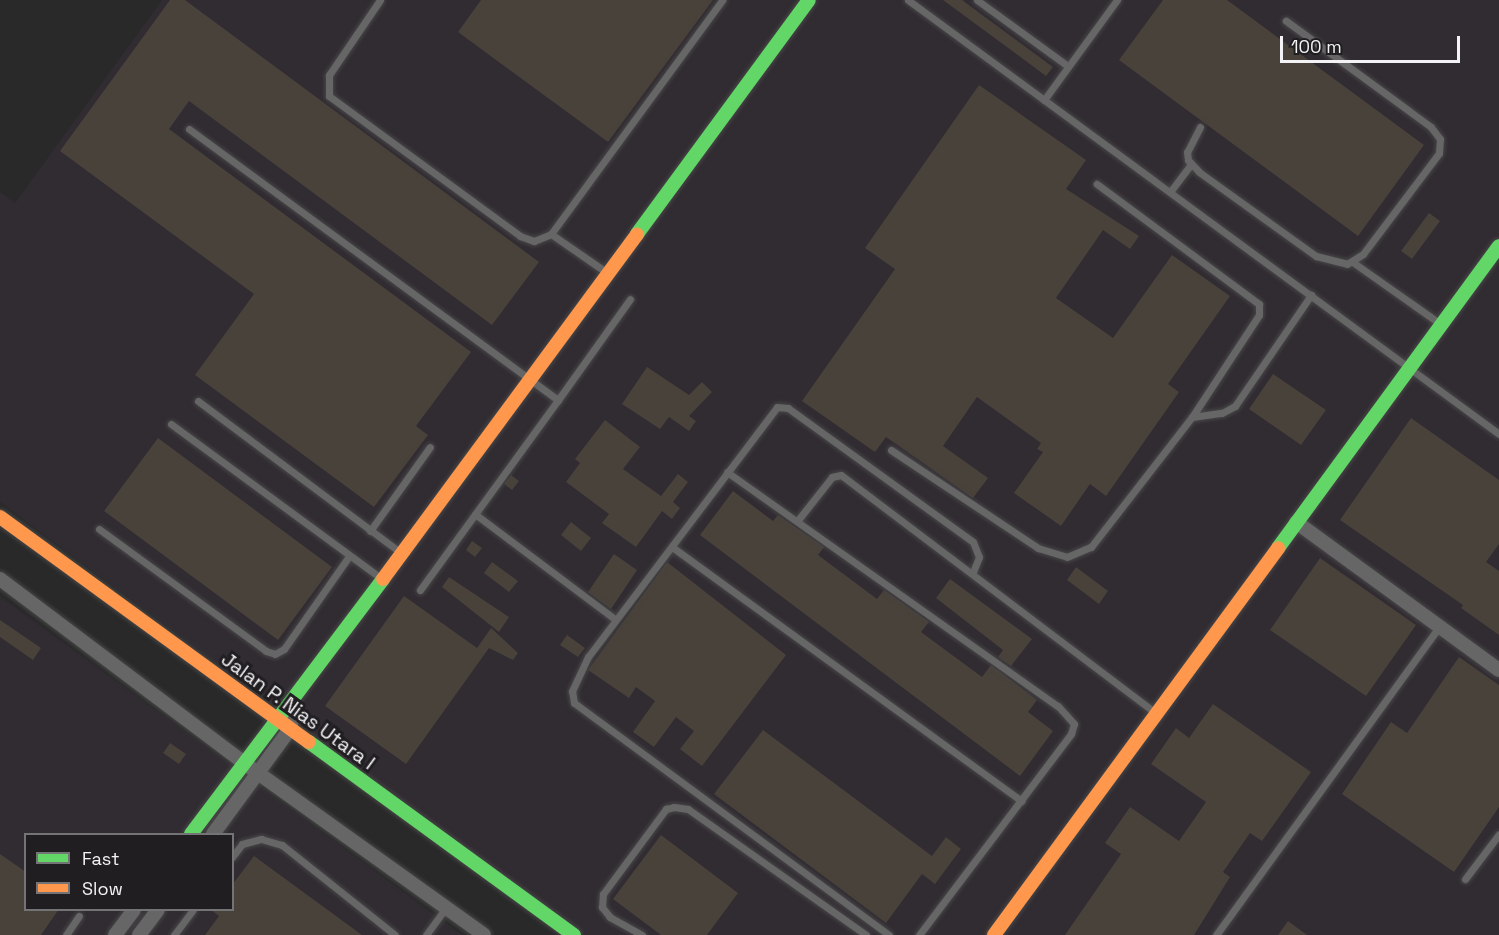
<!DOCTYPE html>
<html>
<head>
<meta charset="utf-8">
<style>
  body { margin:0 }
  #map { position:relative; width:1499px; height:935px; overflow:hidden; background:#292929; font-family:"Space Grotesk",sans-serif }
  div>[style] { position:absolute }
  .built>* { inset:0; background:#312b32 }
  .building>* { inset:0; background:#49423b }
  .roads { filter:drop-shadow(0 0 2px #474747) drop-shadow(0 0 2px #474747) }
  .lane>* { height:7px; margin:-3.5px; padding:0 3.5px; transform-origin:3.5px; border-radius:3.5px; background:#676667 }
  .street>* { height:14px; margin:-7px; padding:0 7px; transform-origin:7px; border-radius:7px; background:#676667 }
  .fast>* { height:14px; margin:-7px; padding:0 7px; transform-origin:7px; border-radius:7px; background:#63d668 }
  .slow>* { height:14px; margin:-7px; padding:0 7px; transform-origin:7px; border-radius:7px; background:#ff974d }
  span { translate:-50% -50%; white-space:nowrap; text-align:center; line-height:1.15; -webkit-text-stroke:6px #201e21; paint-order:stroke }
  .street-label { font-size:20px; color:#f3f2f4 }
  .legend { position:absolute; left:24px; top:833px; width:210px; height:78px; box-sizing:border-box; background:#201e21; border:2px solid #747375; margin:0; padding:8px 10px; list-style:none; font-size:18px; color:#f3f2f4 }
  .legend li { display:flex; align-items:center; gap:12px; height:30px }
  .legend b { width:30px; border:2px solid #747375 }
  .scale { position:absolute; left:1280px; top:36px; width:180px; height:27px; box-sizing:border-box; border:3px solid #f3f2f4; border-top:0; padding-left:8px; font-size:18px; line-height:21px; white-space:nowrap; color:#f3f2f4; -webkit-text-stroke:4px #201e21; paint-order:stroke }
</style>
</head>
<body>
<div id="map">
  <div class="built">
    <div style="clip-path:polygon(162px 0,1499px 0,1499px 935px,585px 935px,0 502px,0 192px,15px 203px)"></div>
    <div style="clip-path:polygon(evenodd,0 596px,462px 935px,0 935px,0 596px,26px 834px,232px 834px,232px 910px,26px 910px,26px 834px)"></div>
  </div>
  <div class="building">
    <div style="clip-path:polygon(170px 0,185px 0,539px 262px,492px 325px,189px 101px,169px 129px,471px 352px,416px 426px,428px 435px,374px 507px,195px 375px,254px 294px,60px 151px)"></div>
    <div style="clip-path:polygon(481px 0,713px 0,608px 142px,458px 32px)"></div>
    <div style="clip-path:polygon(943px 0,962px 0,1053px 67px,1046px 76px)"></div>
    <div style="clip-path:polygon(1163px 0,1227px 0,1424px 145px,1358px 236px,1119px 60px)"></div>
    <div style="clip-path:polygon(979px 85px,1086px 160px,1066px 189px,1139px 236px,1130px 249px,1103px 230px,1056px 298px,1113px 338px,1172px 255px,1230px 296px,1168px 384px,1179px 392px,1106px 496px,1090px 484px,1061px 526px,1014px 493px,1043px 452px,1037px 449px,1041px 443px,977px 397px,943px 446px,988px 478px,973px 498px,886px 437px,875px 452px,802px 401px,895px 269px,865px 248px)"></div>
    <div style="clip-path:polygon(1429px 213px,1440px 221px,1412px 259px,1401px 251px)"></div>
    <div style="clip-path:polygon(647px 367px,689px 395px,702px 382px,712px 392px,689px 416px,696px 421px,689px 431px,669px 417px,660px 429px,622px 404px)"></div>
    <div style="clip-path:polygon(1273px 374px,1326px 410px,1301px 445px,1249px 409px)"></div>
    <div style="clip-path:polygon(1411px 418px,1499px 480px,1499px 544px,1486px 562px,1499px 571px,1499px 635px,1461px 608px,1463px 605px,1340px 520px)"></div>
    <div style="clip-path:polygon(605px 420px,640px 447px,623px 469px,661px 496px,678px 474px,688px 482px,673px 502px,680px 508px,672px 519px,662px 511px,636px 547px,602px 523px,609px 514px,566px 482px,580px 463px,575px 459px)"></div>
    <div style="clip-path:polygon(158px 438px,332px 567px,278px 640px,104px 511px)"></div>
    <div style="clip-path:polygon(511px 475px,519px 481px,512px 490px,504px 484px)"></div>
    <div style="clip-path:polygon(733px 491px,773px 521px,778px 515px,824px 547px,818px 555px,877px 599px,884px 590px,929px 622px,921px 632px,982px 677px,991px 665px,1037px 700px,1028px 712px,1053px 731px,1020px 776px,700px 535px)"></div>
    <div style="clip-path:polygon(571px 522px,591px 538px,581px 551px,561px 535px)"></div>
    <div style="clip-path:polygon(472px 541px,482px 548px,475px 557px,466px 550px)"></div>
    <div style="clip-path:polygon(614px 554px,637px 570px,611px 609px,588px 592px)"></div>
    <div style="clip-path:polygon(1320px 558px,1416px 625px,1366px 696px,1270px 630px)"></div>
    <div style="clip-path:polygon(492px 562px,518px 581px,509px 592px,484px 573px)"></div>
    <div style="clip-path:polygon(667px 562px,786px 655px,702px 766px,680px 749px,694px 731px,676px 717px,654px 747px,633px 732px,655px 701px,636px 687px,629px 698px,588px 670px)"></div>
    <div style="clip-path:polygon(1076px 567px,1108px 591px,1099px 604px,1067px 580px)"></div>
    <div style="clip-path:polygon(449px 577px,509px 617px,499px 632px,442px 587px)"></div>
    <div style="clip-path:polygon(950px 579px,1032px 639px,1011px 666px,998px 657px,1003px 650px,936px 598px)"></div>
    <div style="clip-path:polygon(404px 596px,477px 648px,491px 628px,518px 653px,513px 660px,489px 648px,406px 764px,325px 706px)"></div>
    <div style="clip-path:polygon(0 620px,41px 648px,33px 660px,0 637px)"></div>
    <div style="clip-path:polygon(567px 635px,585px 648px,578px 657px,560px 645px)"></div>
    <div style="clip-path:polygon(1459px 657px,1499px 685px,1499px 807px,1454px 872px,1342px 794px,1391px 722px,1407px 733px)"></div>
    <div style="clip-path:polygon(1213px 704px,1311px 772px,1262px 841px,1250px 833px,1223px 872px,1230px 877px,1194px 935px,1065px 935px,1121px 854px,1105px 843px,1130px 807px,1179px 841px,1206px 802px,1151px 764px,1176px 728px,1189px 738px)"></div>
    <div style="clip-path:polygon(763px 730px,932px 856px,946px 837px,961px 849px,935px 884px,922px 874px,886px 923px,714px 794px)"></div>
    <div style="clip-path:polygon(170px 743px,186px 754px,179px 764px,163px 753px)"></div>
    <div style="clip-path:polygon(661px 835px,738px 893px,707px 935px,661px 935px,613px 899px)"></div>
    <div style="clip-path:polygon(0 854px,26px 872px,26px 909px,59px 909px,41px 935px,0 935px)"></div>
    <div style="clip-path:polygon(254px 856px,362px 935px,205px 935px,219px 916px,210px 909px,232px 909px,232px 885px)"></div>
    <div style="clip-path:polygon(1288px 921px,1307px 935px,1278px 935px)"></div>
  </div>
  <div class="roads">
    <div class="lane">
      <div style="left:380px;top:0;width:91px;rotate:124.2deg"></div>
      <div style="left:329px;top:75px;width:21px;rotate:90deg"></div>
      <div style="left:329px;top:96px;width:237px;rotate:36.2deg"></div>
      <div style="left:520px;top:236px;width:15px;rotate:20deg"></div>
      <div style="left:534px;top:241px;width:18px;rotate:-22deg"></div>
      <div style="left:908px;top:0;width:733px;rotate:36.29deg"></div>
      <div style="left:977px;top:0;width:112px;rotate:36deg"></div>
      <div style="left:1044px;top:100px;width:124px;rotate:-53.9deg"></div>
      <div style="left:1200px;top:127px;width:28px;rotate:117deg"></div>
      <div style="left:1187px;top:152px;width:8px;rotate:83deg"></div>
      <div style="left:1188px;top:160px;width:16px;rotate:47deg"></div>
      <div style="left:1199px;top:172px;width:144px;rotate:35.7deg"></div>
      <div style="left:1316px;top:256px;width:32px;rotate:14deg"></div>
      <div style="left:1347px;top:264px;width:19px;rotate:-32deg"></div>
      <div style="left:1363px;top:254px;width:126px;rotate:-53deg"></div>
      <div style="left:1439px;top:153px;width:14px;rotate:-86deg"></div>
      <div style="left:1440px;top:139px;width:15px;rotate:-127deg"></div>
      <div style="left:1431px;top:127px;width:180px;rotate:-143.8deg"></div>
      <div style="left:189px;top:129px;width:458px;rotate:36.3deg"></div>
      <div style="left:558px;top:400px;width:235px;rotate:126deg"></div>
      <div style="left:1170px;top:192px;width:35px;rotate:-53deg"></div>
      <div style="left:1354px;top:263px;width:104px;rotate:35.2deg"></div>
      <div style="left:606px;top:272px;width:67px;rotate:-145.4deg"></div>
      <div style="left:551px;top:234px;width:290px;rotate:-53.8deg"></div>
      <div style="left:558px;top:400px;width:124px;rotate:-54.5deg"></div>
      <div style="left:198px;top:401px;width:252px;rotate:36.8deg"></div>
      <div style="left:1192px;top:417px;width:30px;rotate:-8deg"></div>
      <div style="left:1222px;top:413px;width:15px;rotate:-28deg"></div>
      <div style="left:1235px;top:406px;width:135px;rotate:-55.6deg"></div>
      <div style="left:171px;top:424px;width:260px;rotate:36.3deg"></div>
      <div style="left:891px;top:450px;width:177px;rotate:33.7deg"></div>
      <div style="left:1038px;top:548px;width:30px;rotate:17deg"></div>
      <div style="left:1067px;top:557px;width:26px;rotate:-23deg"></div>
      <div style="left:1091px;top:547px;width:165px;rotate:-52.2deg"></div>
      <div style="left:1192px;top:417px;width:122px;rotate:-56.7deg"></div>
      <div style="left:1259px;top:315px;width:11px;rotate:-90deg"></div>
      <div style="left:1259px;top:304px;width:202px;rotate:-143.5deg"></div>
      <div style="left:727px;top:472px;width:405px;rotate:35.3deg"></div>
      <div style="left:1058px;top:706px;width:24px;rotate:48deg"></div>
      <div style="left:1074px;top:724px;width:10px;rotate:107deg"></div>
      <div style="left:1071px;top:734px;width:252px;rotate:127.1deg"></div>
      <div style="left:475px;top:514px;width:176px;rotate:36.9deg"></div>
      <div style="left:798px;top:520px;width:55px;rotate:-51.7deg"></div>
      <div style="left:832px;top:477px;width:9px;rotate:-13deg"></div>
      <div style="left:841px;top:475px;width:395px;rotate:37.1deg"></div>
      <div style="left:99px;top:529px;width:207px;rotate:36.1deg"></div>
      <div style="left:266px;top:651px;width:9px;rotate:18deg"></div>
      <div style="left:275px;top:654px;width:10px;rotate:-29deg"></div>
      <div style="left:284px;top:649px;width:113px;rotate:-55deg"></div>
      <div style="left:370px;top:531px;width:103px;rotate:-54.5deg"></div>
      <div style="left:672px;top:547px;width:432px;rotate:36deg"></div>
      <div style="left:232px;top:857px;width:16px;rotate:-52deg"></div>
      <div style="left:242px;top:844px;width:20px;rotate:-15deg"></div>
      <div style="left:261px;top:839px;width:22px;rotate:16deg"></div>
      <div style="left:282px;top:845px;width:144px;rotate:38.5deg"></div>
      <div style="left:1465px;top:879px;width:56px;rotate:-52.9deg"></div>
      <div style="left:66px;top:935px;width:23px;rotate:-56deg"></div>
      <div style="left:174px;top:935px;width:31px;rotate:-53deg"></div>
      <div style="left:426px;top:935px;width:34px;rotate:-54deg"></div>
      <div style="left:642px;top:935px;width:37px;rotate:-151deg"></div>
      <div style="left:610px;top:917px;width:13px;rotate:-129deg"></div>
      <div style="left:602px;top:907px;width:13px;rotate:-86deg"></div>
      <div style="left:603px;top:894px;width:106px;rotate:-53.5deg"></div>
      <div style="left:666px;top:809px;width:8px;rotate:-14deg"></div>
      <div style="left:674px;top:807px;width:14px;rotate:8deg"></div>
      <div style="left:688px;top:809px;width:218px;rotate:35.3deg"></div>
      <div style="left:889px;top:935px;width:391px;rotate:-143.6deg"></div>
      <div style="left:574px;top:703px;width:12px;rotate:-99deg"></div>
      <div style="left:572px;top:691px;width:38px;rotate:-65deg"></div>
      <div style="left:588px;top:657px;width:313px;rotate:-52.9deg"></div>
      <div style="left:777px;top:407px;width:11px;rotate:5deg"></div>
      <div style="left:788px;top:408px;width:228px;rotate:35.9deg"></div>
      <div style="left:973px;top:542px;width:16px;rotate:68deg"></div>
      <div style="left:979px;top:557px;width:18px;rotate:112deg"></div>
      <div style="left:1216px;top:935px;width:380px;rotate:-54.1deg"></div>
    </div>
    <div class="street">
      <div style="left:1296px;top:522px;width:251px;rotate:36.1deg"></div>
      <div style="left:0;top:579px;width:306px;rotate:37deg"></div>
      <div style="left:244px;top:763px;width:295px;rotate:35.6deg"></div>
      <div style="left:213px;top:834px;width:130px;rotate:-53.7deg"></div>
      <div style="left:290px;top:729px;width:9px;rotate:-77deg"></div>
      <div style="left:115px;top:935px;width:31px;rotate:-53deg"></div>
      <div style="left:139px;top:935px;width:31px;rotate:-53deg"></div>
    </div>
    <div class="fast">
      <div style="left:637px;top:234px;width:290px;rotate:-53.7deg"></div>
      <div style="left:1278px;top:548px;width:374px;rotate:-53.8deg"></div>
      <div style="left:309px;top:742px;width:328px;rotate:36.1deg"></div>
      <div style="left:191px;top:834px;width:319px;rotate:-53deg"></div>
    </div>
    <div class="slow">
      <div style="left:0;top:517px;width:382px;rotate:36.1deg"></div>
      <div style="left:383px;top:579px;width:428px;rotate:-53.6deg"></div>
      <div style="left:994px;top:935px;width:480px;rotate:-53.7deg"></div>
    </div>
  </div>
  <div class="street-label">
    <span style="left:298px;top:711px;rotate:36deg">Jalan P. Nias Utara I</span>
  </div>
  <ul class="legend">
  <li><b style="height:8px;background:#63d668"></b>Fast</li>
  <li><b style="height:8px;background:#ff974d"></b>Slow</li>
  </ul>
  <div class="scale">100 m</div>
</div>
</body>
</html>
